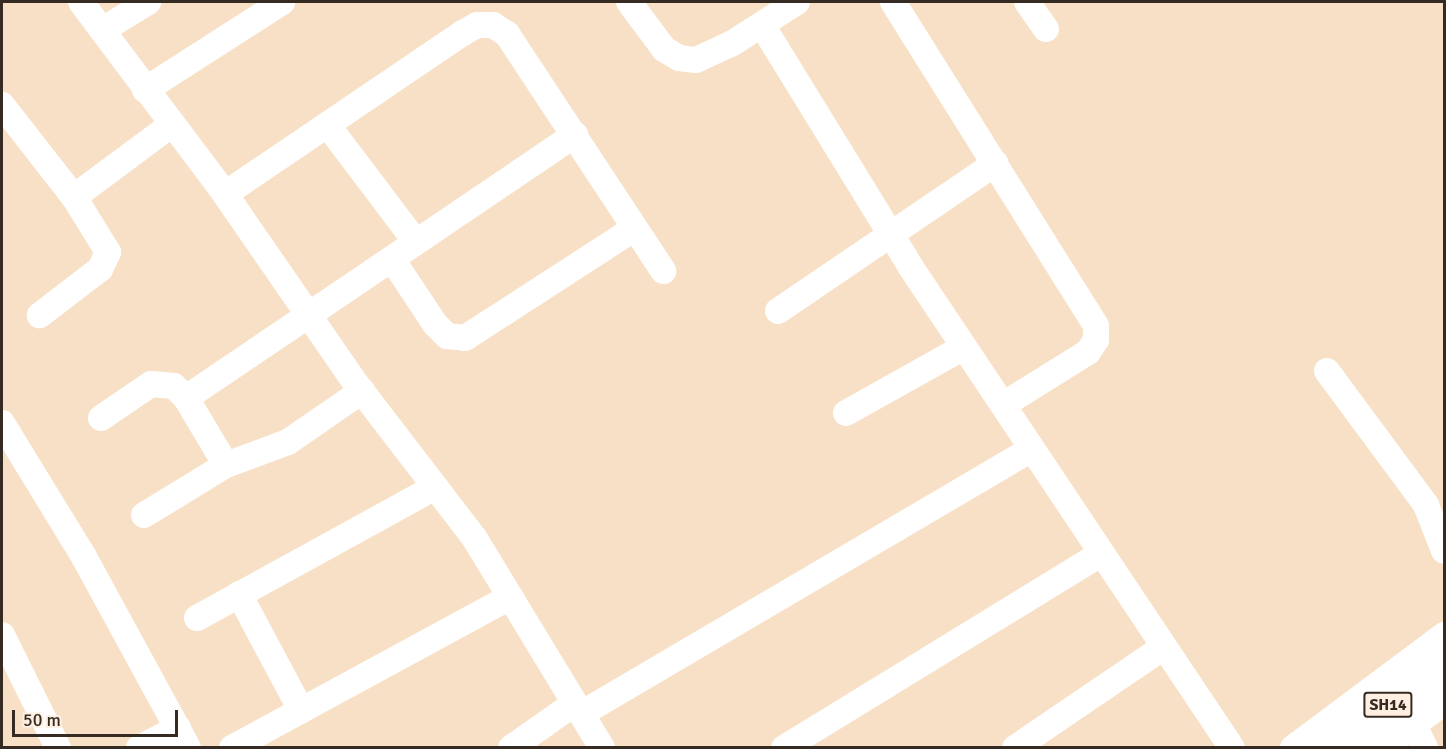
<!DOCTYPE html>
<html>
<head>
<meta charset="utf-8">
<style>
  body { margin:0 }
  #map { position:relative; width:1446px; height:749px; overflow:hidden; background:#f8e0c6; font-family:Signika,sans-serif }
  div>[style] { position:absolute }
  .minor>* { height:26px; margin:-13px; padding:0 13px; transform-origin:13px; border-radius:13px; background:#fff }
  .major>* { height:33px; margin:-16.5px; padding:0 16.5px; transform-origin:16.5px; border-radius:16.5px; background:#fff }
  span { translate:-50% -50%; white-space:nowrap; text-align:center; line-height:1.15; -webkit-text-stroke:6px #feefe0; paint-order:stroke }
  .shield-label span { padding:2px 4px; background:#feefe0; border:2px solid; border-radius:4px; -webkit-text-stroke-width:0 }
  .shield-label { font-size:16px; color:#352b22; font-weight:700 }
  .frame { position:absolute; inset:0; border:3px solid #352b22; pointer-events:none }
  .scale { position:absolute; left:12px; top:710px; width:166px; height:27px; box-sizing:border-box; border:3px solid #352b22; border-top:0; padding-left:8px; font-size:18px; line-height:21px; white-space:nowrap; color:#352b22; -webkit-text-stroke:4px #feefe0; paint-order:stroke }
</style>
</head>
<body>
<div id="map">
  <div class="minor">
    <div style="left:81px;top:2px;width:240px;rotate:53.1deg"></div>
    <div style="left:225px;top:194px;width:232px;rotate:55.4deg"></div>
    <div style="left:357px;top:385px;width:194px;rotate:52.5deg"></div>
    <div style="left:475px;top:539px;width:245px;rotate:58.7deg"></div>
    <div style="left:629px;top:2px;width:59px;rotate:53.3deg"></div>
    <div style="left:664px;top:49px;width:17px;rotate:31deg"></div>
    <div style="left:679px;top:58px;width:17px;rotate:7deg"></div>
    <div style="left:696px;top:60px;width:38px;rotate:-25deg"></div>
    <div style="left:731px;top:44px;width:78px;rotate:-32.5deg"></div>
    <div style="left:893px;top:2px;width:382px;rotate:57.9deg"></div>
    <div style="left:1096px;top:326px;width:14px;rotate:90deg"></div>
    <div style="left:1096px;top:340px;width:14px;rotate:124deg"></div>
    <div style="left:1088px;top:352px;width:100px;rotate:148.1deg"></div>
    <div style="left:1027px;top:2px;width:33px;rotate:55deg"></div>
    <div style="left:762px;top:25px;width:283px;rotate:58.4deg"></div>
    <div style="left:910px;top:266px;width:580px;rotate:56.26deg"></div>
    <div style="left:104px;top:29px;width:52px;rotate:-31.5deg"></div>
    <div style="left:145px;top:90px;width:163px;rotate:-32.7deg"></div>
    <div style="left:2px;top:105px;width:117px;rotate:52deg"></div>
    <div style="left:74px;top:197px;width:65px;rotate:58.3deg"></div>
    <div style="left:108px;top:252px;width:19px;rotate:115deg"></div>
    <div style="left:100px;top:269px;width:76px;rotate:142.5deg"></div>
    <div style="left:329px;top:127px;width:144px;rotate:52.9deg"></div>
    <div style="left:225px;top:194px;width:287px;rotate:-34.1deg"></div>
    <div style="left:463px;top:33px;width:16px;rotate:-30deg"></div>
    <div style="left:477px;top:25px;width:16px"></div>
    <div style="left:493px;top:25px;width:17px;rotate:33deg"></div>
    <div style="left:507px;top:34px;width:284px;rotate:56.6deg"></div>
    <div style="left:74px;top:197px;width:121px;rotate:-36.6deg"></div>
    <div style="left:392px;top:259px;width:78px;rotate:56.5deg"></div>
    <div style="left:435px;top:324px;width:17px;rotate:45deg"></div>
    <div style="left:447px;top:336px;width:18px;rotate:6deg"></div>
    <div style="left:465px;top:338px;width:199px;rotate:-32.9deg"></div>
    <div style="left:778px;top:311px;width:263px;rotate:-34.2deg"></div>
    <div style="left:1327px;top:371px;width:167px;rotate:53.5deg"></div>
    <div style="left:1426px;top:505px;width:49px;rotate:68.6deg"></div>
    <div style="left:186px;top:398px;width:470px;rotate:-34.1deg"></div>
    <div style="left:846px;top:413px;width:135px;rotate:-29.2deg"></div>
    <div style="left:101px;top:418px;width:60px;rotate:-34.2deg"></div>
    <div style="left:151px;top:384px;width:23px;rotate:5deg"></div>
    <div style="left:174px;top:386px;width:17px;rotate:45deg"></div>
    <div style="left:186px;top:398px;width:78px;rotate:59.2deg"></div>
    <div style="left:2px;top:423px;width:157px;rotate:58.5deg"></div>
    <div style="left:84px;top:557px;width:217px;rotate:61.4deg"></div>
    <div style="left:144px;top:515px;width:96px;rotate:-31.4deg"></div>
    <div style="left:226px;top:465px;width:66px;rotate:-20.4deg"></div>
    <div style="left:288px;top:442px;width:90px;rotate:-34.6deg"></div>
    <div style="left:239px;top:594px;width:132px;rotate:61.9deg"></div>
    <div style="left:197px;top:618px;width:272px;rotate:-28.8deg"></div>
    <div style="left:2px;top:635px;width:126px;rotate:63.6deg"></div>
    <div style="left:581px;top:714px;width:521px;rotate:-30.45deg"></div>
    <div style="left:1412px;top:721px;width:30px;rotate:64deg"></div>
    <div style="left:139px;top:748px;width:44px;rotate:-27.1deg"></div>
    <div style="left:232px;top:748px;width:316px;rotate:-28.5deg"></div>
    <div style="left:511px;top:748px;width:78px;rotate:-35.1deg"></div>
    <div style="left:784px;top:748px;width:371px;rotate:-31.5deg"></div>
    <div style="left:1015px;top:748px;width:178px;rotate:-34.2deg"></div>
    <div style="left:1293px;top:748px;width:189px;rotate:-36.8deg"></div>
  </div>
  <div class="major">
    <div style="left:1331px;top:748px;width:141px;rotate:-37deg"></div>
    <div style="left:1376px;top:748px;width:85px;rotate:-36.9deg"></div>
  </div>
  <div class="shield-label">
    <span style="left:1388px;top:705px">SH14</span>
  </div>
  <div class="frame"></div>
  <div class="scale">50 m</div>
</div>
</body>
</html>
